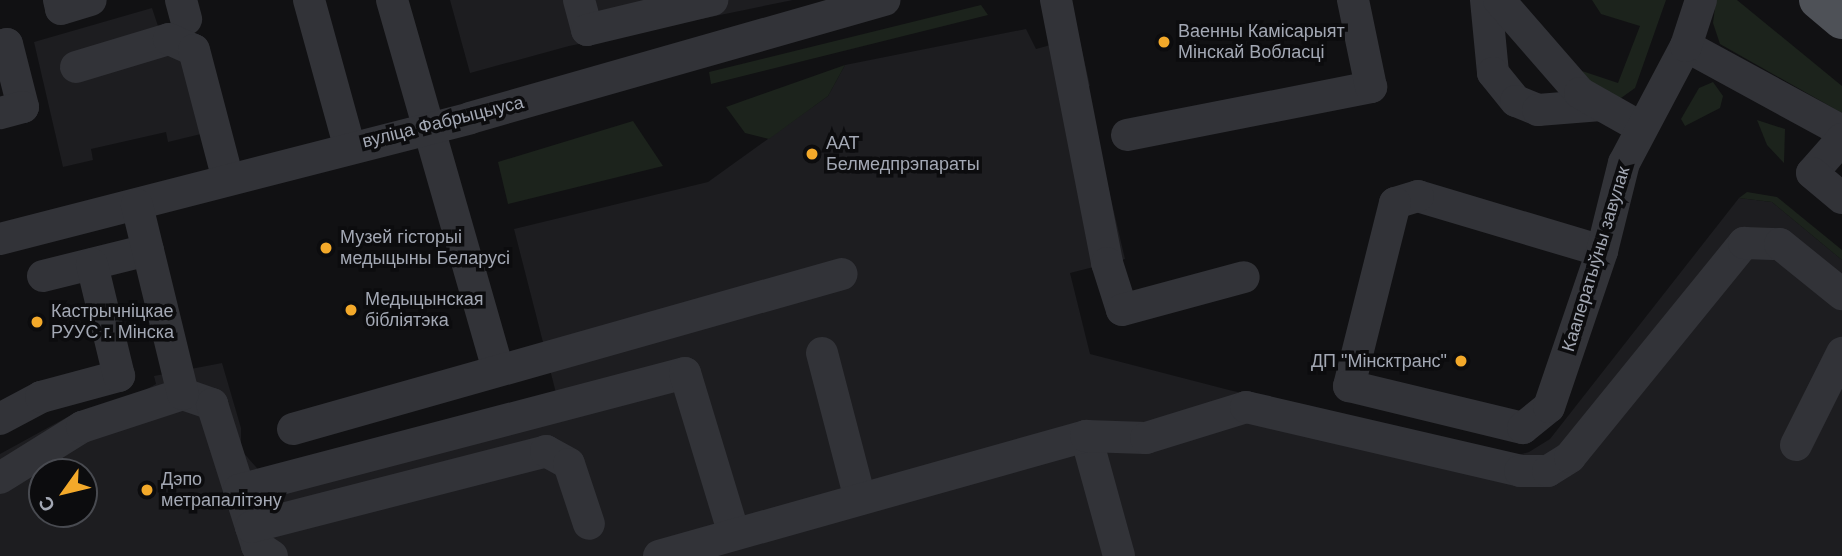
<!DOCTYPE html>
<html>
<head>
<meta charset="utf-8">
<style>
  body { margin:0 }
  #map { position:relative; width:1842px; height:556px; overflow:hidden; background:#111113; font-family:Arial,sans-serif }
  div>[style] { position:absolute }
  .built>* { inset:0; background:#1d1d20 }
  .green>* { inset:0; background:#1c231c }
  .minor>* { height:32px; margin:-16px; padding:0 16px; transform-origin:16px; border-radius:16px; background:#323338 }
  .major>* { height:38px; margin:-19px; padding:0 19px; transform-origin:19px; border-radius:19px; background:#4e5157 }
  .dots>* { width:19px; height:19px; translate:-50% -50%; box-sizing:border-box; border:4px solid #0c0c0e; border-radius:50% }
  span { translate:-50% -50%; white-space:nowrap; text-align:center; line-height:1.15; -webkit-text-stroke:7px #0c0c0e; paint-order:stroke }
  .poi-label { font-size:18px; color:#a3a8b4 }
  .left { translate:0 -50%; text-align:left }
  .right { translate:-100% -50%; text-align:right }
  .street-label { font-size:18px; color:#a3a8b4 }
  .north { position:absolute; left:28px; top:458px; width:70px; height:70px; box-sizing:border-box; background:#0c0c0e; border:2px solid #484a50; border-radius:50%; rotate:236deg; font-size:19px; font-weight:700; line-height:28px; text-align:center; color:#a3a8b4 }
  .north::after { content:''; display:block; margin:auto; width:24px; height:32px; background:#f3a92a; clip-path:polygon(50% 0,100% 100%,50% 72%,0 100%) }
</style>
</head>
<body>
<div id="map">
  <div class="built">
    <div style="clip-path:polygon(450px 0,793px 0,569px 46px,470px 73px)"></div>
    <div style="clip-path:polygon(152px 8px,159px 29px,181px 35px,205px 133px,168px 142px,166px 132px,91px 149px,93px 160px,63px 167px,34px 42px)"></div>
    <div style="clip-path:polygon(evenodd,1026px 29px,1036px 49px,1079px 37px,1090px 86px,1085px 88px,1125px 259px,1070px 273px,1090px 354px,1229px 390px,1515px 456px,1529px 452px,1550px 439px,1739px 198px,1772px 202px,1842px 260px,1842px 556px,0 556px,0 454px,71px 415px,120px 404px,156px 384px,154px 376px,222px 363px,241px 428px,241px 450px,264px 476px,556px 393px,514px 229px,708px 182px,828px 96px,845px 65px,1026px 29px,42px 472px,84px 472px,84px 514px,42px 514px,42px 472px)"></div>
  </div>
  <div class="green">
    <div style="clip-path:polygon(1592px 0,1666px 0,1635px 88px,1621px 98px,1595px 92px,1582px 71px,1618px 83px,1640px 26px,1601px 14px)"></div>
    <div style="clip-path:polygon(1716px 0,1737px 0,1842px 86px,1842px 113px,1720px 44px,1713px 23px)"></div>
    <div style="clip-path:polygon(981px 5px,988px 15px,711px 84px,709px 72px)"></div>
    <div style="clip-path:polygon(845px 65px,828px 96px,769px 139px,745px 133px,726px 107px)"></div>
    <div style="clip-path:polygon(1713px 82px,1723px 96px,1720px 108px,1685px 126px,1681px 119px,1699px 88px)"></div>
    <div style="clip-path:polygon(1757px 120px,1785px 129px,1784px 163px,1767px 145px)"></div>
    <div style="clip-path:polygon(633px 121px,663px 166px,508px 204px,498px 162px)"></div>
    <div style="clip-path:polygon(1747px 192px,1777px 197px,1842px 250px,1842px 260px,1772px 202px,1739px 198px)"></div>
  </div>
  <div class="minor">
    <div style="left:59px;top:0;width:9px;rotate:77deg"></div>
    <div style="left:61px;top:9px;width:31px;rotate:-17deg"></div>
    <div style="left:181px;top:0;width:20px;rotate:75deg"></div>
    <div style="left:309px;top:0;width:150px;rotate:74.6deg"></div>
    <div style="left:392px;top:0;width:384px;rotate:74deg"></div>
    <div style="left:579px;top:0;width:31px;rotate:75deg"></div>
    <div style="left:587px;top:30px;width:129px;rotate:-13.5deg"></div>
    <div style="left:1056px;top:0;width:268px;rotate:79deg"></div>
    <div style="left:1107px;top:263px;width:49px;rotate:72.3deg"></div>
    <div style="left:1122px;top:310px;width:126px;rotate:-15.1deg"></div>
    <div style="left:1486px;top:0;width:73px;rotate:84.5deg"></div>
    <div style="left:1493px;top:73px;width:36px;rotate:51deg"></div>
    <div style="left:1516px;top:101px;width:24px;rotate:22deg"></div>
    <div style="left:1538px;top:110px;width:63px;rotate:-4.5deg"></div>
    <div style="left:1499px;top:0;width:123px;rotate:48.9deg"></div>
    <div style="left:1580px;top:93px;width:71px;rotate:29.4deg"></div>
    <div style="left:0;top:46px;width:7px;rotate:-16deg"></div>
    <div style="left:7px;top:44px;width:65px;rotate:75.7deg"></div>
    <div style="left:23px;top:107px;width:24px;rotate:165deg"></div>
    <div style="left:1686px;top:46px;width:178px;rotate:28.6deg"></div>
    <div style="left:76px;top:67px;width:97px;rotate:-16.8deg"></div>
    <div style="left:169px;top:39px;width:27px;rotate:24deg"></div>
    <div style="left:194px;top:50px;width:134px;rotate:75.3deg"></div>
    <div style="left:1127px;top:135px;width:249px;rotate:-11.1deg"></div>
    <div style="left:1371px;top:87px;width:89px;rotate:-101.7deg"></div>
    <div style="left:1842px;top:139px;width:45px;rotate:131.4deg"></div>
    <div style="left:1812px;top:173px;width:39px;rotate:40deg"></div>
    <div style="left:0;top:239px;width:485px;rotate:-14.4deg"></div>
    <div style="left:470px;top:118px;width:431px;rotate:-15.9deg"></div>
    <div style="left:1602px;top:251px;width:192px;rotate:-163.4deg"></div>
    <div style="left:1418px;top:196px;width:24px;rotate:163deg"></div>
    <div style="left:1395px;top:203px;width:189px;rotate:104.1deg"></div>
    <div style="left:1349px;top:386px;width:179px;rotate:13.6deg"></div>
    <div style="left:1523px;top:428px;width:33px;rotate:-39deg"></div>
    <div style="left:1549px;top:407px;width:165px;rotate:-71.2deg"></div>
    <div style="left:1602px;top:251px;width:91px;rotate:-76deg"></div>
    <div style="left:1624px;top:163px;width:132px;rotate:-62.1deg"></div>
    <div style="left:1686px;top:46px;width:48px;rotate:-71.9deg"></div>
    <div style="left:43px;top:276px;width:108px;rotate:-13.9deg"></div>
    <div style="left:822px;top:353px;width:151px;rotate:75.4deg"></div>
    <div style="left:183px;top:394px;width:31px;rotate:19deg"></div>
    <div style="left:212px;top:404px;width:149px;rotate:72.4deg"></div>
    <div style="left:257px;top:546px;width:18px;rotate:34deg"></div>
    <div style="left:0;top:419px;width:47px;rotate:-28.2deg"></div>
    <div style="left:41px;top:397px;width:81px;rotate:-15.1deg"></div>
    <div style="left:119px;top:376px;width:115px;rotate:-103.6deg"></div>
    <div style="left:293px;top:429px;width:570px;rotate:-15.77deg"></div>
    <div style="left:1086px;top:436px;width:124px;rotate:74.6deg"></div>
    <div style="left:1796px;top:445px;width:103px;rotate:-63.4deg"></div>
    <div style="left:0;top:478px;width:97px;rotate:-31.9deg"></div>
    <div style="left:82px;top:427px;width:106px;rotate:-18.1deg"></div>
    <div style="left:183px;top:394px;width:195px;rotate:-103.7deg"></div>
    <div style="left:239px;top:490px;width:461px;rotate:-14.7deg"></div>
    <div style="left:685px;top:373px;width:168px;rotate:73.1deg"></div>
    <div style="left:251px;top:527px;width:305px;rotate:-14.4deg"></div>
    <div style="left:546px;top:451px;width:26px;rotate:29deg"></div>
    <div style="left:569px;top:464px;width:63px;rotate:71.6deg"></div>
    <div style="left:659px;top:556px;width:444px;rotate:-15.7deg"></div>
    <div style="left:1086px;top:436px;width:60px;rotate:1.9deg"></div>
    <div style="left:1146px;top:438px;width:105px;rotate:-17.2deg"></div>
    <div style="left:1246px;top:407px;width:281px;rotate:13.1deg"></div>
    <div style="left:1520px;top:471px;width:28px"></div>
    <div style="left:1548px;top:471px;width:26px;rotate:-32deg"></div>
    <div style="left:1570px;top:457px;width:276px;rotate:-50.9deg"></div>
    <div style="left:1744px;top:243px;width:36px;rotate:2deg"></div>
    <div style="left:1780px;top:244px;width:80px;rotate:38.9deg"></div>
  </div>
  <div class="major">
    <div style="left:1818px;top:0;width:31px;rotate:40deg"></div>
  </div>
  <div class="dots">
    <div style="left:1164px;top:42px;background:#f3a92a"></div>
    <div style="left:812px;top:154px;background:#f3a92a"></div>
    <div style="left:326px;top:248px;background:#f3a92a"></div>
    <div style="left:351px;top:310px;background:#f3a92a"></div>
    <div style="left:37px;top:322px;background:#f3a92a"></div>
    <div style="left:1461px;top:361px;background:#f3a92a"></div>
    <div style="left:147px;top:490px;background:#f3a92a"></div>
  </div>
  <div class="poi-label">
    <span class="left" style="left:1178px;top:42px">Ваенны Камісарыят<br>Мінскай Вобласці</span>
    <span class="left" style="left:826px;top:154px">ААТ<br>Белмедпрэпараты</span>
    <span class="left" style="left:340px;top:248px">Музей гісторыі<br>медыцыны Беларусі</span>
    <span class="left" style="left:365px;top:310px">Медыцынская<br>бібліятэка</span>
    <span class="left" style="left:51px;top:322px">Кастрычніцкае<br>РУУС г. Мінска</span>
    <span class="right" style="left:1447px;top:361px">ДП "Мінсктранс"</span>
    <span class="left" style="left:161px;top:490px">Дэпо<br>метрапалітэну</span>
  </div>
  <div class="street-label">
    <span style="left:443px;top:122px;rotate:-14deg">вуліца Фабрыцыуса</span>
    <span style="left:1596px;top:259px;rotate:-73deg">Кааператыўны завулак</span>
  </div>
  <div class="north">С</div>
</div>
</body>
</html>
